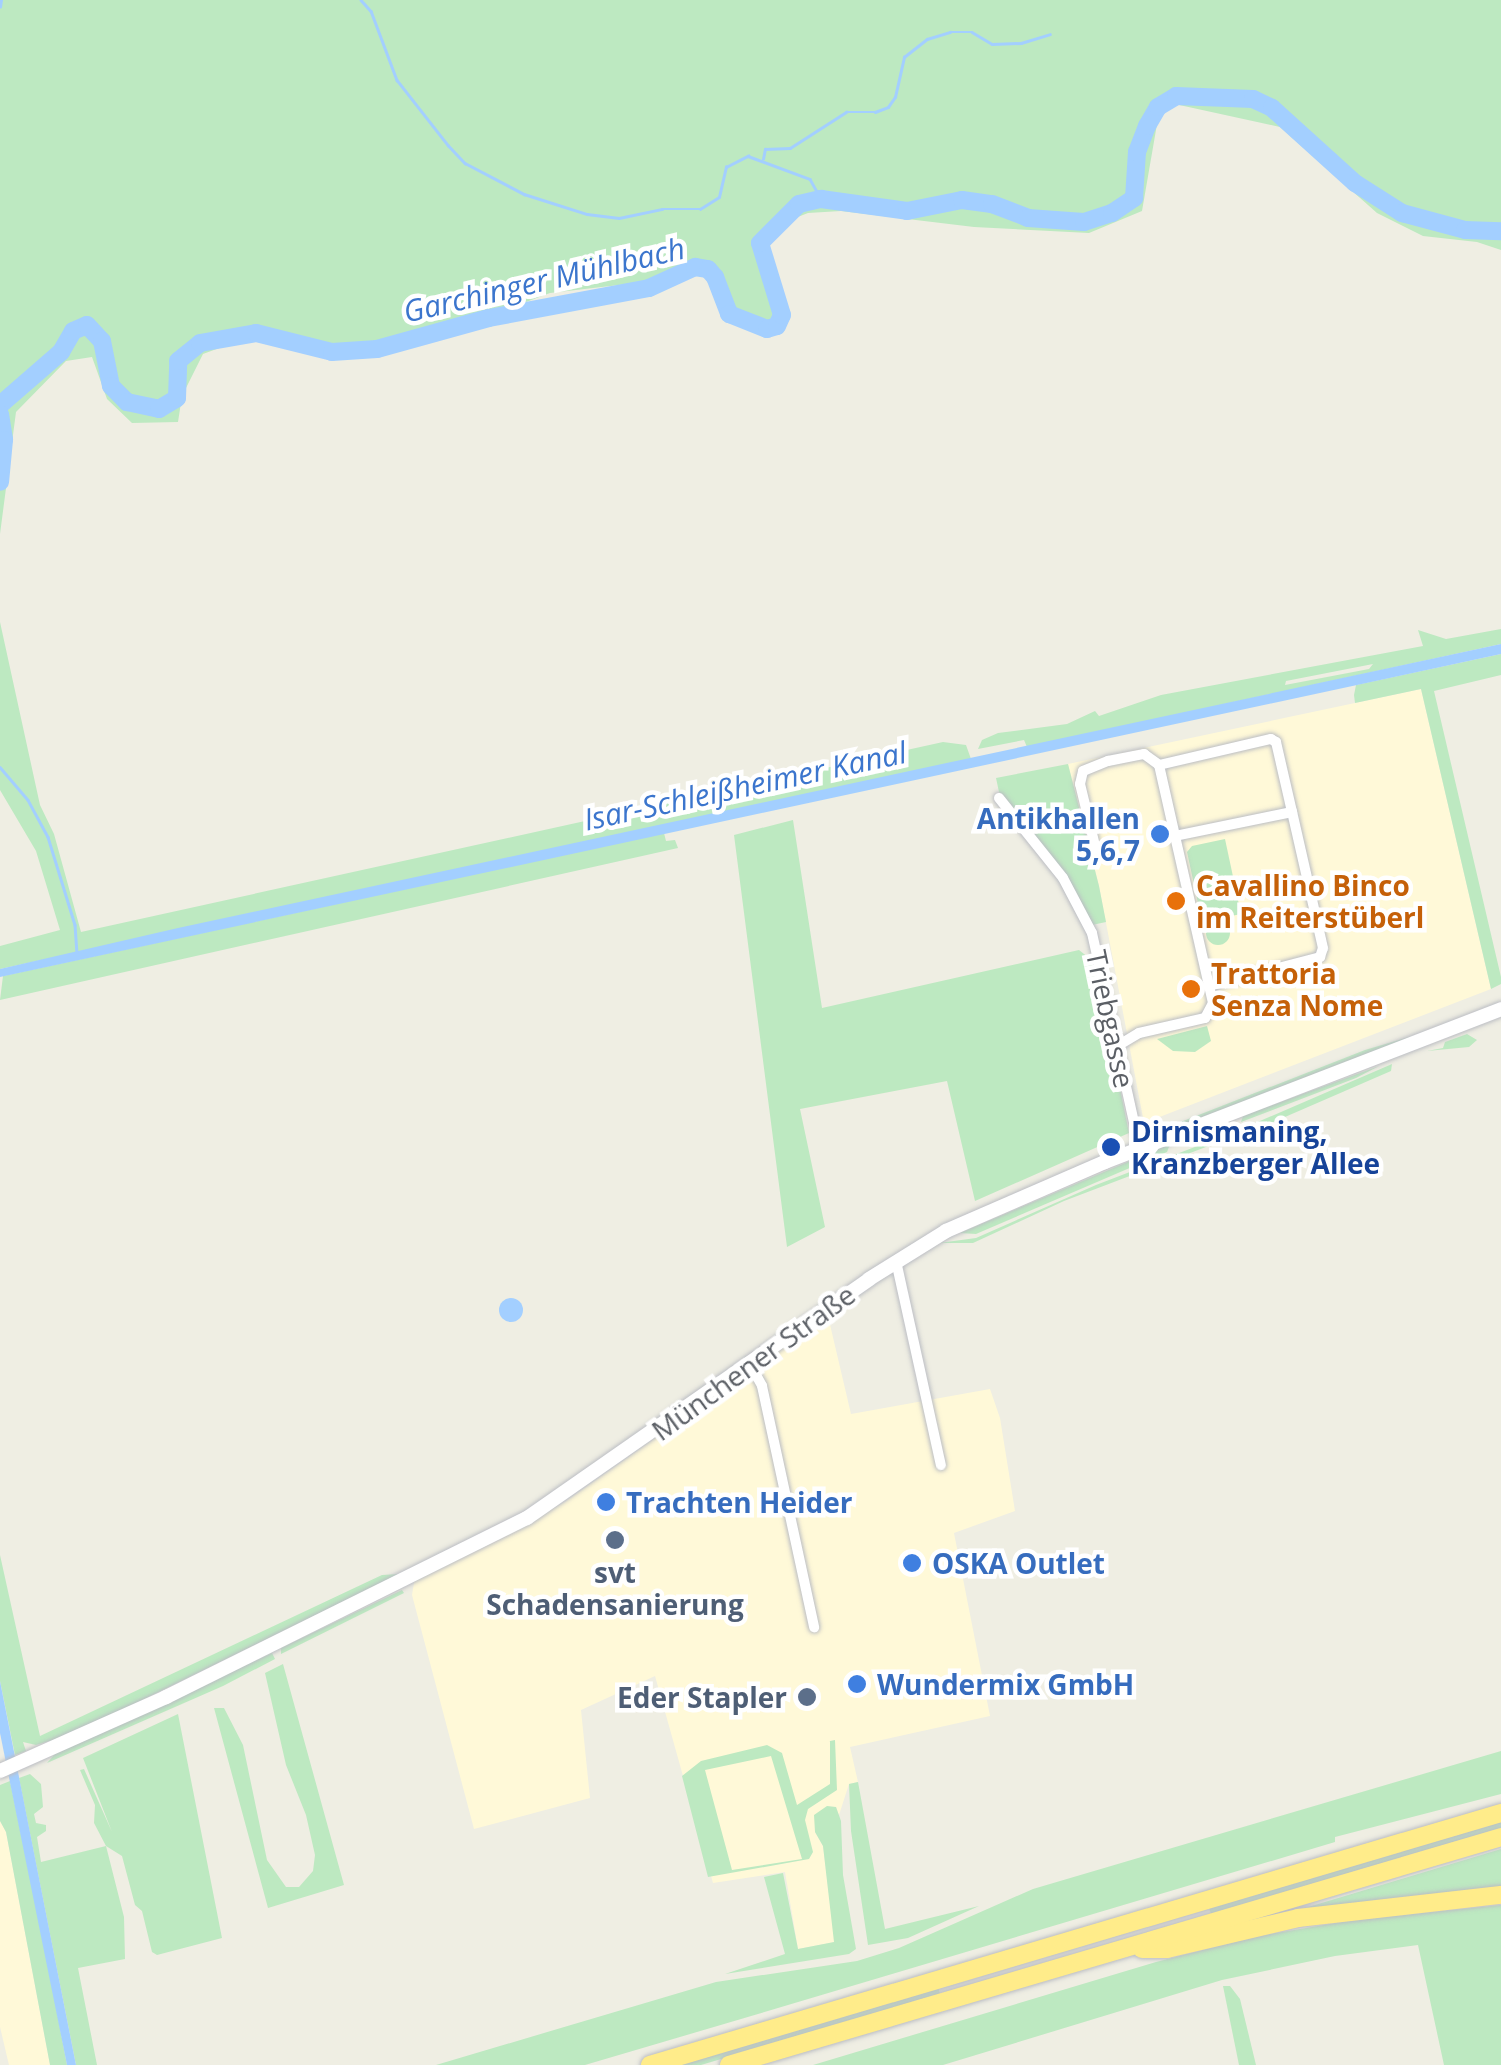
<!DOCTYPE html>
<html>
<head>
<meta charset="utf-8">
<style>
  body { margin:0 }
  #map { position:relative; width:1501px; height:2065px; overflow:hidden; background:#efeee3; font-family:"Open Sans",sans-serif }
  div>[style] { position:absolute }
  .commercial>* { inset:0; background:#fff9d8 }
  .green>* { inset:0; background:#bde9c1 }
  .round { border-radius:50% }
  .water>* { inset:0; background:#a3cfff }
  .stream>* { height:2.5px; margin:-1.25px; padding:0 1.25px; transform-origin:1.25px; border-radius:1.25px; background:#a3cfff }
  .river>* { height:18px; margin:-9px; padding:0 9px; transform-origin:9px; border-radius:9px; background:#a3cfff }
  .roads { filter:drop-shadow(0 0 2px #bbbdc3) drop-shadow(0 0 2px #bbbdc3) }
  .street>* { height:10px; margin:-5px; padding:0 5px; transform-origin:5px; border-radius:5px; background:#fff }
  .secondary>* { height:14px; margin:-7px; padding:0 7px; transform-origin:7px; border-radius:7px; background:#fff }
  .highway>* { height:18px; margin:-9px; padding:0 9px; transform-origin:9px; border-radius:9px; background:#ffec8a }
  .dots>* { width:28px; height:28px; translate:-50% -50%; box-sizing:border-box; border:5px solid #fff; border-radius:50% }
  span { translate:-50% -50%; white-space:nowrap; text-align:center; line-height:1.15; -webkit-text-stroke:9px #fff; paint-order:stroke }
  .shop-label { font-size:28px; color:#366cbe; font-weight:700 }
  .right { translate:-100% -50%; text-align:right }
  .left { translate:0 -50%; text-align:left }
  .food-label { font-size:28px; color:#c56008; font-weight:700 }
  .street-label { font-size:28px; color:#5b5f65 }
  .transit-label { font-size:28px; color:#164399; font-weight:700 }
  .service-label { font-size:28px; color:#4e5e75; font-weight:700 }
  .water-label { font-size:30px; color:#3b75cd; font-style:italic }
</style>
</head>
<body>
<div id="map">
  <div class="commercial">
    <div style="clip-path:polygon(1421px 689px,1491px 989px,1144px 1123px,1099px 886px,1068px 764px)"></div>
    <div style="clip-path:polygon(828px 1316px,851px 1414px,990px 1389px,1000px 1418px,1015px 1511px,954px 1533px,990px 1716px,850px 1747px,858px 1782px,849px 1784px,839px 1815px,836px 1807px,815px 1832px,823px 1846px,835px 1942px,798px 1949px,785px 1872px,713px 1883px,655px 1676px,581px 1710px,590px 1798px,474px 1829px,412px 1595px,416px 1570px,490px 1544px,565px 1502px)"></div>
    <div style="clip-path:polygon(0 1821px,6px 1832px,50px 2065px,9px 2065px,0 2027px)"></div>
  </div>
  <div class="green">
    <div style="clip-path:polygon(0 0,1501px 0,1501px 250px,1477px 242px,1423px 236px,1377px 213px,1280px 127px,1161px 101px,1142px 211px,1089px 233px,974px 227px,841px 211px,808px 213px,762px 231px,754px 244px,776px 305px,776px 316px,762px 325px,738px 315px,727px 305px,715px 267px,698px 260px,645px 282px,550px 293px,420px 342px,332px 353px,260px 333px,203px 354px,182px 396px,178px 422px,132px 423px,107px 399px,92px 357px,66px 361px,16px 412px,0 534px)"></div>
    <div style="clip-path:polygon(0 622px,40px 805px,54px 834px,81px 932px,943px 742px,966px 745px,971px 759px,0 969px,0 946px,60px 930px,36px 851px,0 790px)"></div>
    <div style="clip-path:polygon(evenodd,1501px 629px,1501px 644px,1027px 747px,1024px 740px,978px 749px,982px 740px,998px 733px,1067px 724px,1095px 711px,1099px 716px,1161px 695px,1423px 646px,1418px 630px,1446px 639px,1501px 629px,1373px 664px,1369px 669px,1285px 685px,1286px 681px,1373px 664px)"></div>
    <div style="clip-path:polygon(1501px 654px,1501px 675px,1434px 691px,1501px 977px,1501px 984px,1491px 989px,1421px 689px,1355px 703px,1354px 695px,1356px 685px)"></div>
    <div style="clip-path:polygon(1068px 764px,1099px 886px,1106px 922px,1092px 925px,1065px 875px,999px 792px,996px 778px)"></div>
    <div style="clip-path:polygon(793px 820px,822px 1008px,1079px 950px,1089px 958px,1100px 988px,1129px 1133px,975px 1201px,947px 1081px,800px 1109px,825px 1227px,787px 1247px,734px 835px)"></div>
    <div style="clip-path:polygon(664px 833px,666px 841px,675px 840px,678px 848px,0 1000px,3px 976px)"></div>
    <div style="clip-path:polygon(1225px 839px,1241px 914px,1202px 922px,1187px 852px,1192px 846px)"></div>
    <div class="round" style="left:1206px;top:921px;width:24px;height:24px"></div>
    <div style="clip-path:polygon(1207px 1026px,1211px 1041px,1195px 1052px,1173px 1051px,1157px 1039px)"></div>
    <div style="clip-path:polygon(1467px 1034px,1477px 1040px,1469px 1047px,1427px 1051px,1443px 1048px,1445px 1042px)"></div>
    <div style="clip-path:polygon(1416px 1035px,1170px 1131px,1168px 1127px,1365px 1050px)"></div>
    <div style="clip-path:polygon(1392px 1064px,1391px 1071px,1248px 1133px,1246px 1127px)"></div>
    <div style="clip-path:polygon(1379px 1066px,1356px 1078px,1241px 1122px,1243px 1116px)"></div>
    <div style="clip-path:polygon(1239px 1130px,1240px 1134px,1064px 1201px,973px 1243px,939px 1243px,976px 1238px,1096px 1185px)"></div>
    <div style="clip-path:polygon(1170px 1144px,1167px 1152px,976px 1234px,960px 1233px)"></div>
    <div style="clip-path:polygon(0 1555px,40px 1736px,382px 1575px,399px 1574px,73px 1734px,36px 1745px,23px 1742px,26px 1751px,15px 1755px,0 1681px)"></div>
    <div style="clip-path:polygon(402px 1590px,404px 1593px,281px 1654px,281px 1648px)"></div>
    <div style="clip-path:polygon(272px 1653px,275px 1659px,223px 1686px,47px 1763px,55px 1754px)"></div>
    <div style="clip-path:polygon(283px 1664px,344px 1885px,268px 1908px,214px 1708px,224px 1708px,243px 1745px,267px 1860px,286px 1887px,299px 1887px,313px 1871px,315px 1855px,306px 1815px,286px 1765px,265px 1673px)"></div>
    <div style="clip-path:polygon(178px 1714px,222px 1938px,157px 1955px,152px 1952px,142px 1911px,135px 1905px,122px 1856px,106px 1846px,94px 1823px,95px 1805px,80px 1770px,84px 1769px,112px 1832px,83px 1758px)"></div>
    <div style="clip-path:polygon(evenodd,835px 1740px,837px 1790px,808px 1809px,805px 1820px,813px 1852px,809px 1859px,708px 1877px,682px 1776px,701px 1761px,767px 1745px,782px 1753px,797px 1805px,830px 1784px,830px 1741px,835px 1740px,771px 1756px,802px 1859px,732px 1870px,705px 1770px,771px 1756px)"></div>
    <div style="clip-path:polygon(1501px 1751px,1501px 1794px,1335px 1837px,1335px 1842px,758px 2014px,585px 2065px,436px 2065px,716px 1982px,857px 1961px,899px 1948px,1033px 1889px)"></div>
    <div style="clip-path:polygon(30px 1774px,41px 1784px,43px 1807px,34px 1814px,36px 1823px,46px 1825px,46px 1831px,37px 1837px,41px 1862px,106px 1846px,124px 1917px,125px 1959px,78px 1968px,97px 2065px,76px 2065px,19px 1778px)"></div>
    <div style="clip-path:polygon(10px 1781px,48px 1965px,67px 2065px,50px 2065px,6px 1832px,0 1821px,0 1785px)"></div>
    <div style="clip-path:polygon(858px 1782px,885px 1929px,979px 1906px,908px 1938px,868px 1945px,851px 1831px,849px 1784px)"></div>
    <div style="clip-path:polygon(827px 1806px,836px 1807px,841px 1821px,843px 1875px,856px 1949px,849px 1954px,725px 1974px,785px 1954px,764px 1877px,783px 1873px,798px 1949px,834px 1942px,823px 1846px,815px 1832px,814px 1815px)"></div>
    <div style="clip-path:polygon(1501px 1822px,1501px 1828px,1211px 1914px,1209px 1908px)"></div>
    <div style="clip-path:polygon(1501px 1849px,1501px 1889px,1305px 1908px)"></div>
    <div style="clip-path:polygon(1501px 1905px,1501px 2065px,1444px 2065px,1418px 1945px,1335px 1956px,1222px 1980px,943px 2065px,813px 2065px,1156px 1962px,1258px 1936px,1354px 1920px)"></div>
    <div style="clip-path:polygon(1223px 1986px,1230px 1986px,1240px 1999px,1256px 2065px,1239px 2065px)"></div>
    <div style="clip-path:polygon(938px 1987px,940px 1994px,701px 2065px,678px 2065px)"></div>
  </div>
  <div class="water">
    <div style="clip-path:polygon(1501px 644px,1501px 654px,0 977px,0 969px,178px 928px)"></div>
    <div class="round" style="left:499px;top:1298px;width:24px;height:24px"></div>
    <div style="clip-path:polygon(0 1681px,76px 2065px,67px 2065px,0 1733px)"></div>
  </div>
  <div class="stream">
    <div style="left:361px;top:0;width:15px;rotate:48deg"></div>
    <div style="left:371px;top:11px;width:74px;rotate:69.4deg"></div>
    <div style="left:397px;top:80px;width:83px;rotate:51.9deg"></div>
    <div style="left:448px;top:145px;width:25px;rotate:47deg"></div>
    <div style="left:465px;top:163px;width:67px;rotate:27.7deg"></div>
    <div style="left:524px;top:194px;width:66px;rotate:17.6deg"></div>
    <div style="left:587px;top:214px;width:32px;rotate:7deg"></div>
    <div style="left:619px;top:218px;width:44px;rotate:-11.8deg"></div>
    <div style="left:662px;top:209px;width:38px"></div>
    <div style="left:700px;top:209px;width:22px;rotate:-32deg"></div>
    <div style="left:719px;top:197px;width:31px;rotate:-77deg"></div>
    <div style="left:726px;top:167px;width:25px;rotate:-27deg"></div>
    <div style="left:748px;top:156px;width:66px;rotate:20.4deg"></div>
    <div style="left:810px;top:179px;width:23px;rotate:61deg"></div>
    <div style="left:0;top:7px;width:7px;rotate:-82deg"></div>
    <div style="left:763px;top:159px;width:10px;rotate:-79deg"></div>
    <div style="left:765px;top:149px;width:25px;rotate:-2deg"></div>
    <div style="left:790px;top:148px;width:67px;rotate:-32.7deg"></div>
    <div style="left:846px;top:112px;width:29px"></div>
    <div style="left:875px;top:112px;width:14px;rotate:-21deg"></div>
    <div style="left:888px;top:107px;width:12px;rotate:-55deg"></div>
    <div style="left:895px;top:97px;width:41px;rotate:-77.3deg"></div>
    <div style="left:904px;top:57px;width:29px;rotate:-38deg"></div>
    <div style="left:927px;top:39px;width:24px;rotate:-17deg"></div>
    <div style="left:950px;top:32px;width:22px"></div>
    <div style="left:972px;top:32px;width:23px;rotate:31deg"></div>
    <div style="left:992px;top:44px;width:29px;rotate:-2deg"></div>
    <div style="left:1021px;top:43px;width:30px;rotate:-17deg"></div>
    <div style="left:0;top:401px;width:2px"></div>
    <div style="left:0;top:767px;width:43px;rotate:49.7deg"></div>
    <div style="left:28px;top:800px;width:42px;rotate:61.6deg"></div>
    <div style="left:48px;top:837px;width:92px;rotate:72.9deg"></div>
    <div style="left:75px;top:925px;width:27px;rotate:86deg"></div>
  </div>
  <div class="river">
    <div style="left:0;top:405px;width:81px;rotate:-41deg"></div>
    <div style="left:61px;top:352px;width:24px;rotate:-60deg"></div>
    <div style="left:73px;top:331px;width:15px;rotate:-23deg"></div>
    <div style="left:87px;top:325px;width:22px;rotate:47deg"></div>
    <div style="left:102px;top:341px;width:46px;rotate:78.7deg"></div>
    <div style="left:111px;top:386px;width:23px;rotate:45deg"></div>
    <div style="left:127px;top:402px;width:33px;rotate:12deg"></div>
    <div style="left:159px;top:409px;width:21px;rotate:-31deg"></div>
    <div style="left:177px;top:398px;width:37px;rotate:-88deg"></div>
    <div style="left:178px;top:361px;width:28px;rotate:-39deg"></div>
    <div style="left:200px;top:343px;width:57px;rotate:-10.1deg"></div>
    <div style="left:256px;top:333px;width:78px;rotate:14deg"></div>
    <div style="left:332px;top:352px;width:45px;rotate:-3.8deg"></div>
    <div style="left:377px;top:349px;width:116px;rotate:-15.5deg"></div>
    <div style="left:489px;top:318px;width:163px;rotate:-10.6deg"></div>
    <div style="left:649px;top:288px;width:51px;rotate:-24.5deg"></div>
    <div style="left:695px;top:267px;width:13px;rotate:9deg"></div>
    <div style="left:708px;top:269px;width:11px;rotate:49deg"></div>
    <div style="left:715px;top:277px;width:40px;rotate:69deg"></div>
    <div style="left:729px;top:314px;width:41px;rotate:21.5deg"></div>
    <div style="left:767px;top:329px;width:10px;rotate:-17deg"></div>
    <div style="left:777px;top:326px;width:12px;rotate:-66deg"></div>
    <div style="left:782px;top:315px;width:75px;rotate:-107deg"></div>
    <div style="left:760px;top:243px;width:55px;rotate:-45deg"></div>
    <div style="left:799px;top:204px;width:23px;rotate:-13deg"></div>
    <div style="left:821px;top:199px;width:87px;rotate:7.9deg"></div>
    <div style="left:907px;top:211px;width:56px;rotate:-11.3deg"></div>
    <div style="left:962px;top:200px;width:30px;rotate:8deg"></div>
    <div style="left:992px;top:204px;width:39px;rotate:21deg"></div>
    <div style="left:1028px;top:218px;width:56px;rotate:4.1deg"></div>
    <div style="left:1084px;top:222px;width:29px;rotate:-18deg"></div>
    <div style="left:1112px;top:213px;width:27px;rotate:-34deg"></div>
    <div style="left:1134px;top:198px;width:46px;rotate:-86.3deg"></div>
    <div style="left:1137px;top:152px;width:28px;rotate:-69deg"></div>
    <div style="left:1147px;top:126px;width:22px;rotate:-60deg"></div>
    <div style="left:1158px;top:107px;width:21px;rotate:-31deg"></div>
    <div style="left:1176px;top:96px;width:77px;rotate:2.2deg"></div>
    <div style="left:1253px;top:99px;width:21px;rotate:25deg"></div>
    <div style="left:1272px;top:108px;width:112px;rotate:42.1deg"></div>
    <div style="left:1355px;top:183px;width:56px;rotate:32.6deg"></div>
    <div style="left:1402px;top:213px;width:65px;rotate:15.1deg"></div>
    <div style="left:1465px;top:230px;width:36px;rotate:2deg"></div>
    <div style="left:0;top:414px;width:26px;rotate:81deg"></div>
    <div style="left:4px;top:440px;width:42px;rotate:95.4deg"></div>
  </div>
  <div class="roads">
    <div class="street">
      <div style="left:1159px;top:765px;width:115px;rotate:-13.1deg"></div>
      <div style="left:1271px;top:739px;width:6px;rotate:31deg"></div>
      <div style="left:1276px;top:742px;width:72px;rotate:77.1deg"></div>
      <div style="left:999px;top:798px;width:102px;rotate:51.3deg"></div>
      <div style="left:1063px;top:878px;width:62px;rotate:62.2deg"></div>
      <div style="left:1092px;top:933px;width:221px;rotate:77.5deg"></div>
      <div style="left:1096px;top:850px;width:68px;rotate:-103.6deg"></div>
      <div style="left:1080px;top:784px;width:13px;rotate:-77deg"></div>
      <div style="left:1083px;top:771px;width:27px;rotate:-22deg"></div>
      <div style="left:1108px;top:761px;width:37px;rotate:-11deg"></div>
      <div style="left:1144px;top:754px;width:19px;rotate:36deg"></div>
      <div style="left:1159px;top:765px;width:73px;rotate:77.3deg"></div>
      <div style="left:1119px;top:1045px;width:23px;rotate:-31deg"></div>
      <div style="left:1139px;top:1033px;width:68px;rotate:-12.8deg"></div>
      <div style="left:1205px;top:1018px;width:17px;rotate:-62deg"></div>
      <div style="left:1213px;top:1003px;width:17px;rotate:-103deg"></div>
      <div style="left:1209px;top:986px;width:115px;rotate:-14.6deg"></div>
      <div style="left:1320px;top:957px;width:9px;rotate:-72deg"></div>
      <div style="left:1323px;top:948px;width:139px;rotate:-102.8deg"></div>
      <div style="left:1292px;top:812px;width:119px;rotate:168.4deg"></div>
      <div style="left:1175px;top:836px;width:154px;rotate:77.2deg"></div>
      <div style="left:896px;top:1261px;width:209px;rotate:77.6deg"></div>
      <div style="left:750px;top:1364px;width:25px;rotate:61deg"></div>
      <div style="left:762px;top:1386px;width:247px;rotate:77.8deg"></div>
    </div>
    <div class="secondary">
      <div style="left:0;top:1771px;width:182px;rotate:-24deg"></div>
      <div style="left:166px;top:1697px;width:403px;rotate:-26.4deg"></div>
      <div style="left:527px;top:1518px;width:417px;rotate:-34.9deg"></div>
      <div style="left:869px;top:1279px;width:91px;rotate:-31.9deg"></div>
      <div style="left:946px;top:1231px;width:173px;rotate:-23.5deg"></div>
      <div style="left:1105px;top:1162px;width:425px;rotate:-21.1deg"></div>
    </div>
    <div class="highway">
      <div style="left:1142px;top:1949px;width:25px"></div>
      <div style="left:1167px;top:1949px;width:135px;rotate:-13.3deg"></div>
      <div style="left:1298px;top:1918px;width:204px;rotate:-6.5deg"></div>
      <div style="left:650px;top:2065px;width:888px;rotate:-16.5deg"></div>
      <div style="left:729px;top:2065px;width:805px;rotate:-16.45deg"></div>
    </div>
  </div>
  <div class="dots">
    <div style="left:1160px;top:834px;background:#3f7fe0"></div>
    <div style="left:1176px;top:901px;background:#e8710a"></div>
    <div style="left:1191px;top:989px;background:#e8710a"></div>
    <div style="left:1111px;top:1147px;background:#1a4fb4"></div>
    <div style="left:606px;top:1502px;background:#3f7fe0"></div>
    <div style="left:615px;top:1540px;background:#5c6f8a"></div>
    <div style="left:912px;top:1563px;background:#3f7fe0"></div>
    <div style="left:857px;top:1684px;background:#3f7fe0"></div>
    <div style="left:807px;top:1697px;background:#5c6f8a"></div>
  </div>
  <div class="shop-label">
    <span class="right" style="left:1140px;top:834px">Antikhallen<br>5,6,7</span>
    <span class="left" style="left:626px;top:1502px">Trachten Heider</span>
    <span class="left" style="left:932px;top:1563px">OSKA Outlet</span>
    <span class="left" style="left:877px;top:1684px">Wundermix GmbH</span>
  </div>
  <div class="food-label">
    <span class="left" style="left:1196px;top:901px">Cavallino Binco<br>im Reiterstüberl</span>
    <span class="left" style="left:1211px;top:989px">Trattoria<br>Senza Nome</span>
  </div>
  <div class="street-label">
    <span style="left:1111px;top:1019px;rotate:78deg">Triebgasse</span>
    <span style="left:753px;top:1362px;rotate:-36deg">Münchener Straße</span>
  </div>
  <div class="transit-label">
    <span class="left" style="left:1131px;top:1147px">Dirnismaning,<br>Kranzberger Allee</span>
  </div>
  <div class="service-label">
    <span style="left:615px;top:1588px">svt<br>Schadensanierung</span>
    <span class="right" style="left:787px;top:1697px">Eder Stapler</span>
  </div>
  <div class="water-label">
    <span style="left:544px;top:280px;rotate:-13deg">Garchinger Mühlbach</span>
    <span style="left:745px;top:786px;rotate:-12deg">Isar-Schleißheimer Kanal</span>
  </div>
</div>
</body>
</html>
